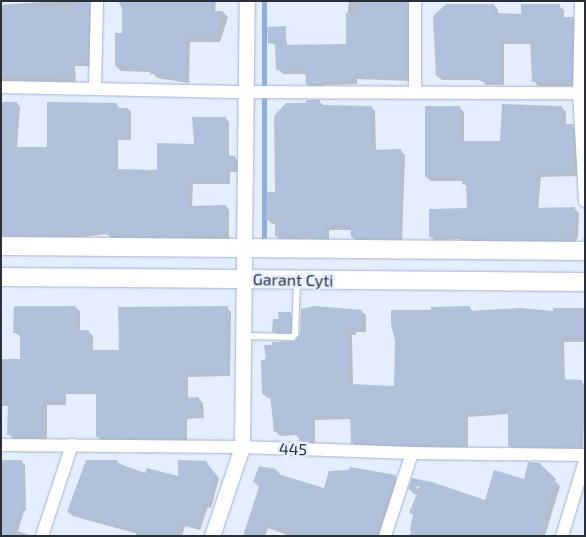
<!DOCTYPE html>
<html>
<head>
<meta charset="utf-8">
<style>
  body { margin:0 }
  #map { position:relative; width:586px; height:537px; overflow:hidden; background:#e4eefe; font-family:"Exo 2",sans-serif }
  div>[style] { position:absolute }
  .shadow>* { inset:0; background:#0003 }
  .stream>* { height:5px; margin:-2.5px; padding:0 2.5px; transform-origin:2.5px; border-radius:2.5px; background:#92acd7 }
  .building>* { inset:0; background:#b1c1dc }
  .roads { filter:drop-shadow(0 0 1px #a3b3cd) drop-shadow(0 0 1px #a3b3cd) }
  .service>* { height:6px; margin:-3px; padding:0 3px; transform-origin:3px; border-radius:3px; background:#fff }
  .minor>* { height:12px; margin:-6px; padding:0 6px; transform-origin:6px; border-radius:6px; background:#fff }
  .tertiary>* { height:15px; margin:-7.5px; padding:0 7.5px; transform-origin:7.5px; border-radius:7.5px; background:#fff }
  .secondary>* { height:18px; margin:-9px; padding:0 9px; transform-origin:9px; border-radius:9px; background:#fff }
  span { translate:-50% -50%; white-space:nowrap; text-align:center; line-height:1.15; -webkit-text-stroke:5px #e4eefe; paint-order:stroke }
  .street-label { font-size:16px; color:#2a303a }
  .frame { position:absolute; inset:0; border:2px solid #2a303a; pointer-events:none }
</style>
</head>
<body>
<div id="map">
  <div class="shadow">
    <div style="clip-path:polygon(55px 1px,94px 1px,92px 66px,75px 66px,76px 82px,1px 81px,1px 5px)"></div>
    <div style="clip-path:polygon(118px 1px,216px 1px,215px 12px,223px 12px,228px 17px,220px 42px,190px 42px,189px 83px,157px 78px,152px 72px,121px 71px,116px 66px,123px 34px,123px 10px)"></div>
    <div style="clip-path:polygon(349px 1px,412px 1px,411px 81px,357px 79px,357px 84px,324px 85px,324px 88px,312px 88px,307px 84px,307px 74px,283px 74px,278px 69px,277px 45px,269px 43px,285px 27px,287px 46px,348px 45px,346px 32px)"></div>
    <div style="clip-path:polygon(494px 5px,498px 10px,498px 14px,523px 15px,559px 6px,564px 10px,564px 18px,572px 18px,577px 22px,575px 86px,538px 86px,534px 81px,532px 44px,504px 44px,504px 85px,486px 85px,481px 80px,442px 80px,437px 76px)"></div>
    <div style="clip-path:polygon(320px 102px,324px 106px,371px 107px,375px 111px,376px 151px,400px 150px,405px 155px,402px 241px,356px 241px,352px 237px,352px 230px,329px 230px,329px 242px,318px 242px,315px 239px,280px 240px,276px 236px,276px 224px,272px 224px,267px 219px,276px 194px,287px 105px)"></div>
    <div style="clip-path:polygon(1px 103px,17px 103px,20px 107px,17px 148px,48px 148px,116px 104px,120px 109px,128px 109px,131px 112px,131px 140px,118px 140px,118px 170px,158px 171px,195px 145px,225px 118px,229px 122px,229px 157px,235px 157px,238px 161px,238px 172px,230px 172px,230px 184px,193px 184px,192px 207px,226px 206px,229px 210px,229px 239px,111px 238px,107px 234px,66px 239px,1px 238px)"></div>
    <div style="clip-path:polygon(459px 107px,464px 112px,464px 142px,501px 142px,562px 107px,566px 112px,566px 125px,572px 125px,577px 130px,579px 176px,541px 177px,538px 209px,574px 208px,579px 213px,578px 237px,575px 243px,469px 243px,459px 239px,435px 241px,430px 236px,468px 210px,468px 188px,463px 181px,431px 181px,426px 177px)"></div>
    <div style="clip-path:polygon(75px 307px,80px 311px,80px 331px,88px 331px,93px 336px,93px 351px,121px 351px,227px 308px,231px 312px,230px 376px,188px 377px,188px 399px,199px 399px,203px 403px,204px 418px,187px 419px,187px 442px,102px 441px,97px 436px,98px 394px,66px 394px,66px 405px,47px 405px,47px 439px,13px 439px,9px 434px,9px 406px,1px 406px,1px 360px,21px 360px,21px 337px,14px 332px)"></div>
    <div style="clip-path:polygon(470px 308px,474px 312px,554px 312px,585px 310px,585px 342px,564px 342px,565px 380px,581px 381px,585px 385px,583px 451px,514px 450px,509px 445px,509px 414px,468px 417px,468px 449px,357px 447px,352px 442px,352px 419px,315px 420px,315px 445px,305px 445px,296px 435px,280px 436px,276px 432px,272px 398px,268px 398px,263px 394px,267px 360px,296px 342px,361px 311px,366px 315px,366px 332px,356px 332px,356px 335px,352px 335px,353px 385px,395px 387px,433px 311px)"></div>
    <div style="clip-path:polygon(290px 314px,294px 318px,294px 335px,278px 335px,274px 331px,280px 320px)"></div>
    <div style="clip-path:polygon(21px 461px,25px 465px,26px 511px,24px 511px,18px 531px,32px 536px,1px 536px)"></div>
    <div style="clip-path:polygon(117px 461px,121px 465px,146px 475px,179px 478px,206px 462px,219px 478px,211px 508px,208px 507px,200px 530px,185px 526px,182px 536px,137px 536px,138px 534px,73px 516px,69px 512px)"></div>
    <div style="clip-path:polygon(evenodd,538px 464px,560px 486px,545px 536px,410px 536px,414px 516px,411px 512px,419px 493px,415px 495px,410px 490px,413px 480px,485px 502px,525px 481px,538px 464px,427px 485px,416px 489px,416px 486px,427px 485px)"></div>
    <div style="clip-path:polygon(351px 468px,396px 477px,401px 482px,383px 536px,290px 536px,268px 528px,265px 536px,245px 536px,259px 487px,254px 482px,276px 470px,282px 476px,324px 489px,350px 471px)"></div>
  </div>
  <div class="stream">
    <div style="left:264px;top:1px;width:240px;rotate:90deg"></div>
    <div style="left:264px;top:241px;width:5px"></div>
  </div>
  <div class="building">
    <div style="clip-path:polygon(74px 1px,89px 1px,87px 62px,71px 62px,72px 77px,1px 76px,1px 5px,74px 8px)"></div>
    <div style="clip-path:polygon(122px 1px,211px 1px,211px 11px,223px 11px,215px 37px,186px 37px,185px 78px,171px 78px,171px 75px,150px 74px,151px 68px,115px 66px,115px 33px,122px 33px)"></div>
    <div style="clip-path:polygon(358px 1px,407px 1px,407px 77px,353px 75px,353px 79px,339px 78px,339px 81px,320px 81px,320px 84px,306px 84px,305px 69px,276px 70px,275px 45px,346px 44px,346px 13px,358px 13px)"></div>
    <div style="clip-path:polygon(446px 4px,494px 4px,494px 13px,521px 14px,521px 4px,560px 4px,560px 17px,573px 17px,571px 81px,532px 82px,530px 40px,500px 40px,499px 81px,480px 81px,480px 76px,436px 76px,433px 16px)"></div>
    <div style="clip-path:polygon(286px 26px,285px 44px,268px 43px,267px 27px)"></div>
    <div style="clip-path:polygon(306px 100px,320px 100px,320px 105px,372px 106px,372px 150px,401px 149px,399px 238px,351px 237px,350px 226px,325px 226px,325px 238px,312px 238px,312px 235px,275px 236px,275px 220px,266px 220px,267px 192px,275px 192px,274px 116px,286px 103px,306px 103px)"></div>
    <div style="clip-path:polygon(1px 102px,17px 102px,14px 147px,47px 147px,47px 102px,117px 103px,117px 108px,128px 108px,128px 137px,115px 137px,115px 169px,157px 170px,157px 143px,194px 144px,192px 117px,226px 117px,226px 155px,235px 156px,235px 169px,227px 169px,227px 181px,189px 181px,189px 206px,226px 205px,226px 236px,106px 235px,106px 230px,61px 236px,1px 235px)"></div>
    <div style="clip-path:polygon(502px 104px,562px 106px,561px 124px,573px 124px,573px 172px,536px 173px,534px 208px,575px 207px,574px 232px,570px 239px,463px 239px,463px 237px,453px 235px,429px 237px,429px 209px,467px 208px,466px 185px,462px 184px,462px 177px,425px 177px,425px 106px,460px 106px,460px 141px,500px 141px)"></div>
    <div style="clip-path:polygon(14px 306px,76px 306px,76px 330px,89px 330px,89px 350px,119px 350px,118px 307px,228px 306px,227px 372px,184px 373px,184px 398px,199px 397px,200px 414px,183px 415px,183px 438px,96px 437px,96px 390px,63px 391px,62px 401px,43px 401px,43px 436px,7px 435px,8px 402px,1px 402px,1px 359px,20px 359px,20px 333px,13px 333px)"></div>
    <div style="clip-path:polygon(314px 306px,362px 310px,362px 328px,352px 328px,352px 331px,348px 331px,349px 384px,394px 386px,395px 340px,391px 325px,391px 310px,431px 310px,431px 307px,470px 306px,470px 311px,520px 308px,553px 311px,553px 308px,585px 308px,585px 338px,560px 338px,561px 379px,582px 380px,582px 438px,579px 447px,508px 446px,508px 410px,464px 413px,464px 445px,351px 443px,350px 415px,311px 416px,311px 441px,299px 441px,299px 435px,293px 435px,293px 431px,274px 432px,270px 394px,262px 394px,261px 360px,266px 359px,264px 345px,272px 345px,272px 342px,295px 341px,300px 334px,301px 309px)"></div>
    <div style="clip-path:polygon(278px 312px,291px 312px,290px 332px,272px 332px,273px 319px,279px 319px)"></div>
    <div style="clip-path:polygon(1px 460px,22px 460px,23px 508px,21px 508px,12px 536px,1px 536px)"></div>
    <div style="clip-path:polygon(86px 460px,117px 460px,117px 463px,145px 473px,147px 468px,178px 476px,178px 460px,206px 461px,215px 475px,206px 504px,203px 503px,195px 526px,180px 522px,176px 536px,136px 536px,138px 531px,67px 512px)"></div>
    <div style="clip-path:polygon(528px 462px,539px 463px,556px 479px,539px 536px,414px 536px,410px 530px,413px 514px,409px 513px,420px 486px,408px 490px,412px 478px,432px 482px,485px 500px,494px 470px,524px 479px)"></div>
    <div style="clip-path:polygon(259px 466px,276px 469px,275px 473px,324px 488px,329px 471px,349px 470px,350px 467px,396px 475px,387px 498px,377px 536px,299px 536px,263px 523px,259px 536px,243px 536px,260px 484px,253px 482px)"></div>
  </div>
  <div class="roads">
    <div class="service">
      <div style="left:244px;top:336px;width:48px;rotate:1.2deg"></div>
      <div style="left:292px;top:337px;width:4px;rotate:-45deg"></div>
      <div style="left:295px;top:334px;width:53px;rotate:-87.8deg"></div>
    </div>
    <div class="minor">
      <div style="left:581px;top:1px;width:92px;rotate:91.2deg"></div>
      <div style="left:579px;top:93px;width:108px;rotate:86.8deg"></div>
      <div style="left:1px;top:87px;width:245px;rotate:1.2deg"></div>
      <div style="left:246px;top:92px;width:339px;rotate:0.2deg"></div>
      <div style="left:95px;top:88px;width:87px;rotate:-88.7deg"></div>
      <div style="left:415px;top:93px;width:92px;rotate:-90deg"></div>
      <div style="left:1px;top:445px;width:241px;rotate:0.5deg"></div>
      <div style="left:242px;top:447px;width:170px;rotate:2deg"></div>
      <div style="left:412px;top:453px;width:173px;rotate:0.7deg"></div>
      <div style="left:42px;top:536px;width:96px;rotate:-71.8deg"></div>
      <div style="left:385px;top:536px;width:87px;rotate:-72deg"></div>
      <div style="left:562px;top:536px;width:78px;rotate:-73deg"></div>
    </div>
    <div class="tertiary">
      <div style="left:212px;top:536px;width:94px;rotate:-71.4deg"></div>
      <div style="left:242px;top:447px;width:446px;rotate:-89.4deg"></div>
    </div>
    <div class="secondary">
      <div style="left:1px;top:246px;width:584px;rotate:0.49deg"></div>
      <div style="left:1px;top:277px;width:584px;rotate:0.49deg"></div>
    </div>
  </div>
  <div class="street-label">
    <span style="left:293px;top:280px;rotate:1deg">Garant Cyti</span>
    <span style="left:293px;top:449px;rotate:2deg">445</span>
  </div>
  <div class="frame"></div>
</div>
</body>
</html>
